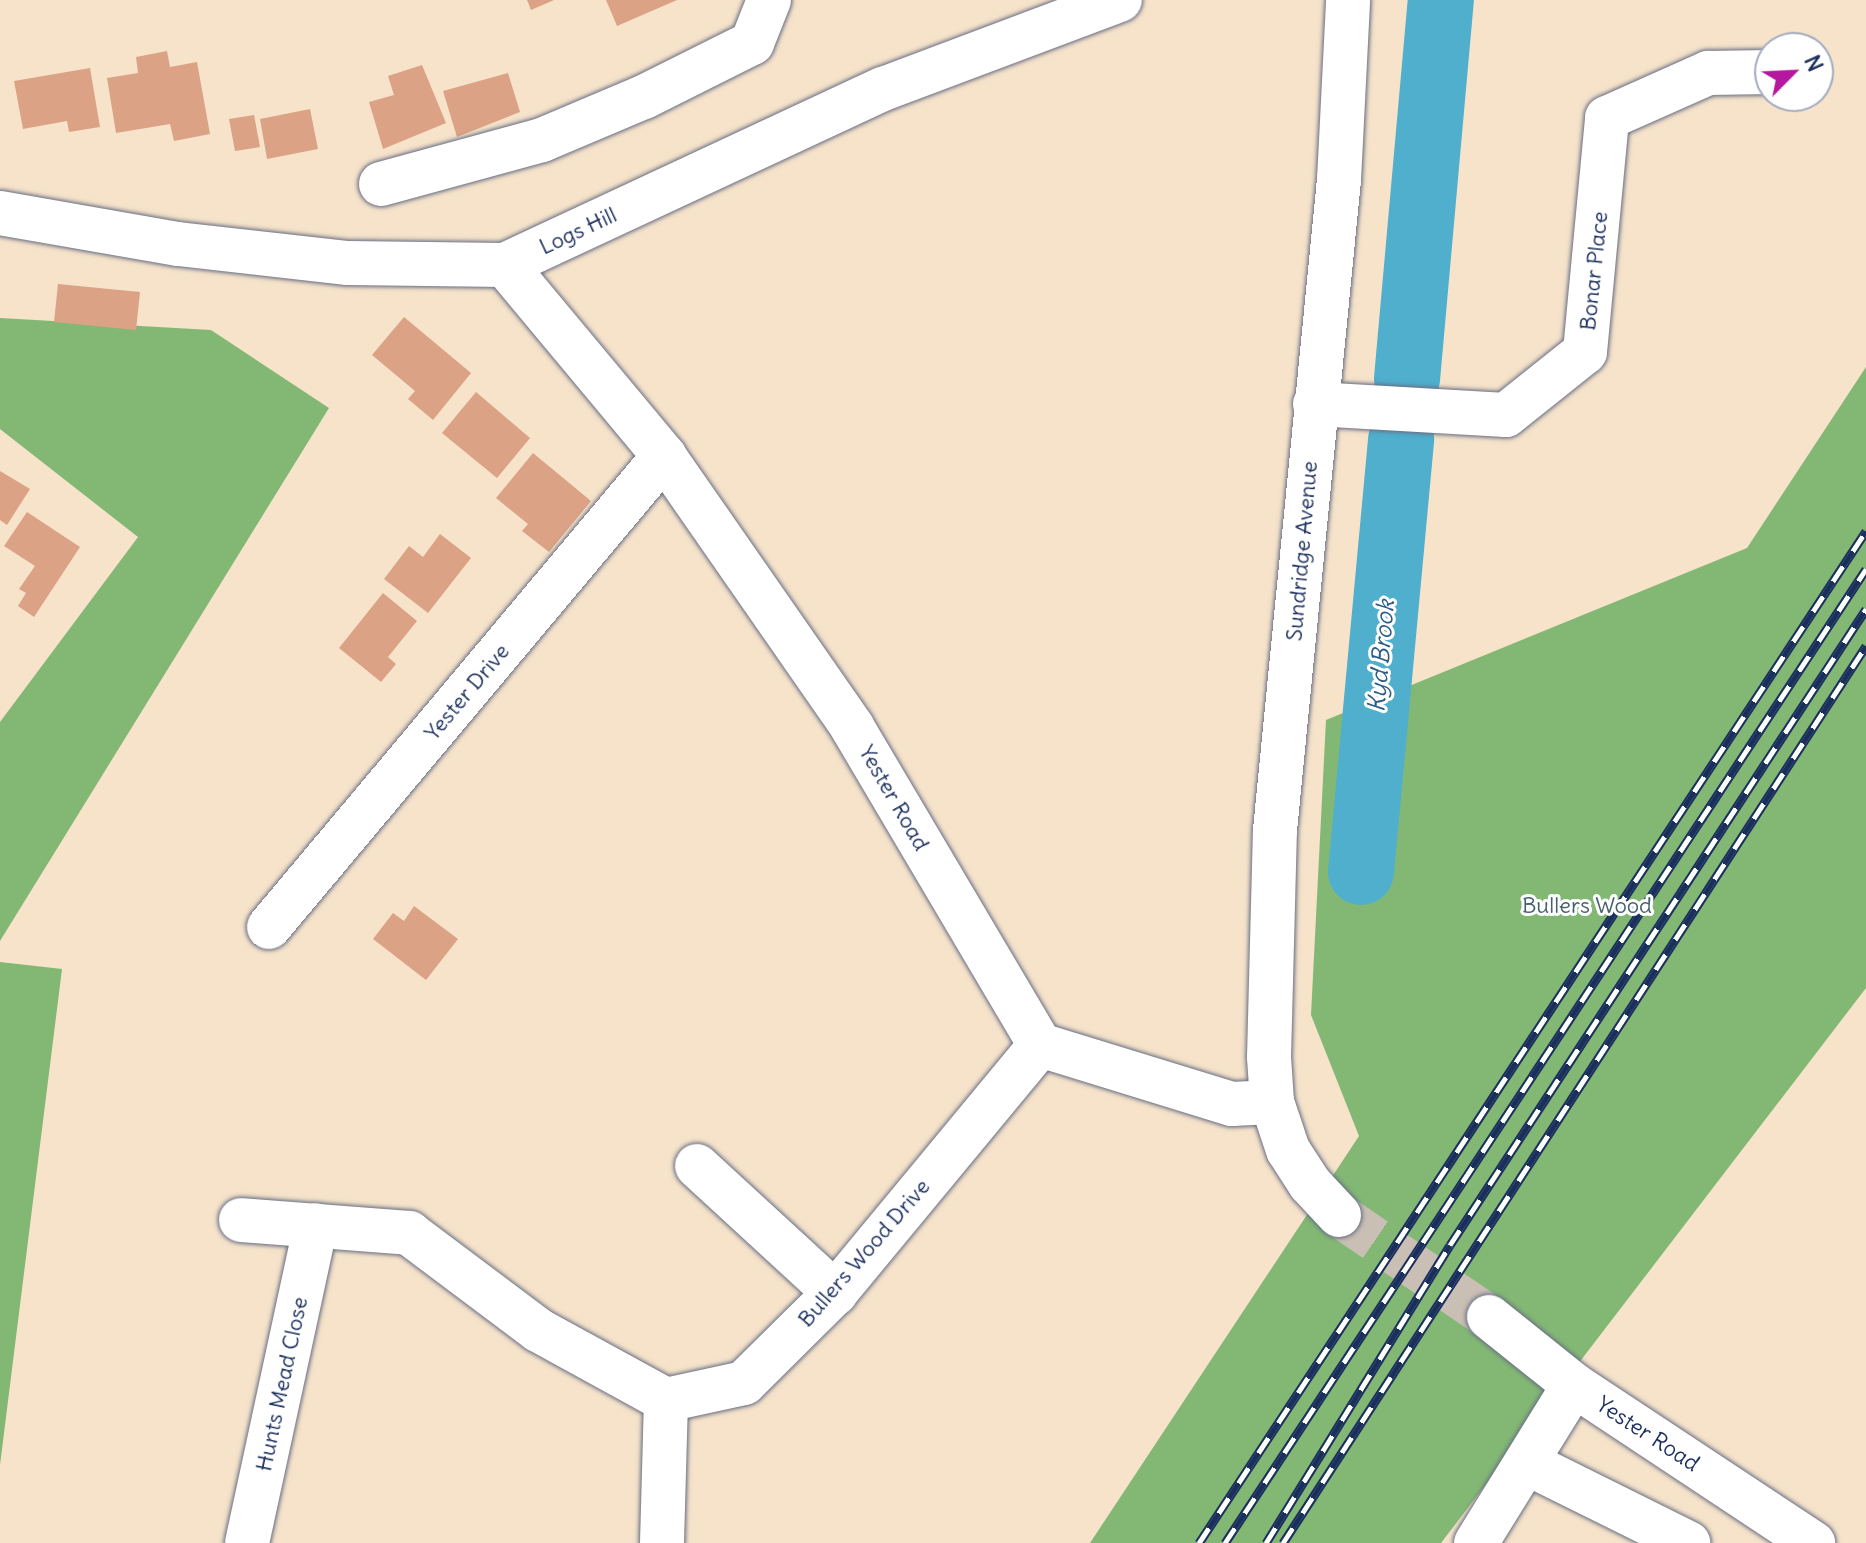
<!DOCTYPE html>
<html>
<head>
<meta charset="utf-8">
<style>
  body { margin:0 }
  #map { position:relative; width:1866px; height:1543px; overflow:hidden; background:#f6e3ca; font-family:Delius,sans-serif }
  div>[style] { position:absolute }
  .forest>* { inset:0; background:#83b874 }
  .river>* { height:66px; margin:-33px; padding:0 33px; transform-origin:33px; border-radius:33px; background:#4fafcd }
  .building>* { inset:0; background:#dba285 }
  .minor-tunnel>* { height:44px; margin-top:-22px; transform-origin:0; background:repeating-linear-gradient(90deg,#cabfb4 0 44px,transparent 0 66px) }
  .roads { filter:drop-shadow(0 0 2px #686e84) drop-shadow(0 0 2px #686e84) }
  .minor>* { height:44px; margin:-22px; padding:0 22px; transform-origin:22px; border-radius:22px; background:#fff }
  .rail>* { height:9px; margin-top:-4.5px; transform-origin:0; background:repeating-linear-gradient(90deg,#fff 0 18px,#1b2f5e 0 36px); box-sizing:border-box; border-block:2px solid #1b2f5e }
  span { translate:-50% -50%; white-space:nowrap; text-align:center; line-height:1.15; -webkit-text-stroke:6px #fff; paint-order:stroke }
  .street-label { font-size:22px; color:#1b2f5e }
  .park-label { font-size:22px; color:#44626b }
  .water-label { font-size:24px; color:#2d5c85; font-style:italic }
  .north { position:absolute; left:1754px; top:32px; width:80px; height:80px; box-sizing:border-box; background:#fff; border:2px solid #a4acbf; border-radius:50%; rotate:66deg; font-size:22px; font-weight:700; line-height:32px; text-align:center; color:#1b2f5e }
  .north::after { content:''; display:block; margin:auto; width:28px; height:36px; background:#b5179e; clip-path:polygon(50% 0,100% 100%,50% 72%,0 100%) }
</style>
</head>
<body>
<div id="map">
  <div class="forest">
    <div style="clip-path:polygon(0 318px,211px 330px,329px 408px,0 941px,0 722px,138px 537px,0 429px)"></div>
    <div style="clip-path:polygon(1866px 367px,1866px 988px,1441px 1543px,1090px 1543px,1359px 1136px,1311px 1015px,1326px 720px,1747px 548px)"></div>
    <div style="clip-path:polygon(0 962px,62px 969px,0 1465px)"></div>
  </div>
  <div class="river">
    <div style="left:1407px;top:379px;width:381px;rotate:-84.9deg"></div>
    <div style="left:1361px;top:872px;width:435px;rotate:-84.7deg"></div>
  </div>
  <div class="building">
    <div style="clip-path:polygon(527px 0,554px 0,531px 10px)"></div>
    <div style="clip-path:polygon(606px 0,677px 0,617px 26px)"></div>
    <div style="clip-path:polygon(167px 51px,170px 67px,197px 62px,210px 134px,174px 141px,170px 124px,116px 133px,107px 78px,138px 73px,136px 57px)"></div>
    <div style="clip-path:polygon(422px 65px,446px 123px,383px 149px,369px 102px,394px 95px,388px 76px)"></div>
    <div style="clip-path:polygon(90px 68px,100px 127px,69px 132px,67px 121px,23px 129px,14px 81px)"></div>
    <div style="clip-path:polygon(508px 73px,520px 112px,457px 137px,443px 91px)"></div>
    <div style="clip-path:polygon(310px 109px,318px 149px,267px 159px,260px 119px)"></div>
    <div style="clip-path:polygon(254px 115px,260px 147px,235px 151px,229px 119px)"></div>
    <div style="clip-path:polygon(58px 284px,140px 292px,136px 330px,54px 322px)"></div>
    <div style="clip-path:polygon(404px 317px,471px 373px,433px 420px,408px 399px,415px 391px,372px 355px)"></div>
    <div style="clip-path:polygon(476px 392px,530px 438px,497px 478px,442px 433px)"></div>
    <div style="clip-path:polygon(533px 453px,591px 501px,549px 552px,522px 531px,528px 524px,496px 498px)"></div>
    <div style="clip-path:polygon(0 471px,30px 489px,7px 525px,0 520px)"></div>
    <div style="clip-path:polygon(27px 512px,80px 547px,34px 617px,18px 606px,26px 593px,19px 589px,35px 566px,4px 546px)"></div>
    <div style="clip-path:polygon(440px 534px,471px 558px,428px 613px,384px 579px,409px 546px,423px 557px)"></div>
    <div style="clip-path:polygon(383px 593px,417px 621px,388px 657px,396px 664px,381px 682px,339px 648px)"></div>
    <div style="clip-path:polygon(414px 906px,458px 939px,426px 980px,373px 939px,393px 913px,404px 921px)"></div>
  </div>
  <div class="minor-tunnel">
    <div style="left:1339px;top:1215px;width:181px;rotate:34.2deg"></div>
  </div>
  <div class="roads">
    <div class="minor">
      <div style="left:381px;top:184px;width:167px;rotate:-15.3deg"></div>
      <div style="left:542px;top:140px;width:111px;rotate:-22.9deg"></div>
      <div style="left:644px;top:97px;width:121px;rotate:-26.6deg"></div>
      <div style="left:752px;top:43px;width:46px;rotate:-68.4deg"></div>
      <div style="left:0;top:213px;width:181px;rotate:9.9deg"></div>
      <div style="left:178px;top:244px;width:171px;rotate:6.4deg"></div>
      <div style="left:348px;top:263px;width:157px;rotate:0.7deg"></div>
      <div style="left:505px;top:265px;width:417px;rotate:-25deg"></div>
      <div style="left:883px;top:89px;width:253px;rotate:-20.6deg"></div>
      <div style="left:505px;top:265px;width:249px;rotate:50.2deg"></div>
      <div style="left:664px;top:456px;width:330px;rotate:55.2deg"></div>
      <div style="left:852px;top:727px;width:369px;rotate:59.4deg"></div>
      <div style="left:1040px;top:1045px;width:201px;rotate:17.1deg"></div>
      <div style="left:1232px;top:1104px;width:40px;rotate:-2.9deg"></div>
      <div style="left:1315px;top:404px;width:191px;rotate:3.3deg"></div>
      <div style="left:1506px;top:415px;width:101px;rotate:-38.6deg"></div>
      <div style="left:1585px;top:352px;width:235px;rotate:-84.6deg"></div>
      <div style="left:1607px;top:118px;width:111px;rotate:-24deg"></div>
      <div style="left:1708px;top:73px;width:62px;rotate:-0.9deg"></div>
      <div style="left:269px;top:927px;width:615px;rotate:-50.02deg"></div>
      <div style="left:697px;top:1166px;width:188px;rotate:42.6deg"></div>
      <div style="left:1339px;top:1215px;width:42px;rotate:-133.1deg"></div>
      <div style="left:1310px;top:1184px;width:40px;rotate:-122.9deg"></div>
      <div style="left:1288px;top:1150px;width:51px;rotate:-108.4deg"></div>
      <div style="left:1272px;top:1102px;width:45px;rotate:-93.8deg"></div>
      <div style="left:1269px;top:1057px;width:227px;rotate:-88.5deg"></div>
      <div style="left:1275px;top:830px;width:653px;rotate:-84.38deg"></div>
      <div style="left:1339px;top:180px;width:180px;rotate:-87.1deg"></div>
      <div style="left:241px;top:1220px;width:169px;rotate:4.4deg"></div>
      <div style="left:409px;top:1233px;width:161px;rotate:36.9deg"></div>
      <div style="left:538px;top:1330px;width:146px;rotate:28.7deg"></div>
      <div style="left:666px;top:1400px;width:80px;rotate:-12.3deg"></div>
      <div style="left:744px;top:1383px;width:128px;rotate:-44.7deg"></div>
      <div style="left:835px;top:1293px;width:322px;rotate:-50.4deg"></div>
      <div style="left:1489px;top:1317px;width:109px;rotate:38.7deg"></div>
      <div style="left:1574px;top:1385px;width:287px;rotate:33.5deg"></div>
      <div style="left:1529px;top:1464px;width:178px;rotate:26.4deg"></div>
      <div style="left:247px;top:1543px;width:325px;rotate:-77.8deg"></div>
      <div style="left:662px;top:1543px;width:143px;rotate:-88.4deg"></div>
      <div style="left:1476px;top:1543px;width:186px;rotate:-58.2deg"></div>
    </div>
  </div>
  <div class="rail">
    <div style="left:1199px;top:1543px;width:1212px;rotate:-56.61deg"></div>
    <div style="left:1225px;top:1543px;width:1166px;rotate:-56.65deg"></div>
    <div style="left:1266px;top:1543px;width:350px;rotate:-58.3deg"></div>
    <div style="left:1450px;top:1245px;width:760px;rotate:-56.81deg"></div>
    <div style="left:1283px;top:1543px;width:1070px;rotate:-56.98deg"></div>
  </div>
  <div class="street-label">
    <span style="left:578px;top:231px;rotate:-25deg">Logs Hill</span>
    <span style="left:1594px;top:271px;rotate:-84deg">Bonar Place</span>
    <span style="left:1302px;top:551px;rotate:-85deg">Sundridge Avenue</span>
    <span style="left:467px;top:692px;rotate:-50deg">Yester Drive</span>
    <span style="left:894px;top:798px;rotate:60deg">Yester Road</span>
    <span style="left:864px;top:1253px;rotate:-49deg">Bullers Wood Drive</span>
    <span style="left:282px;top:1384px;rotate:-78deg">Hunts Mead Close</span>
    <span style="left:1648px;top:1434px;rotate:33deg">Yester Road</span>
  </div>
  <div class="park-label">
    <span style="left:1587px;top:906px">Bullers Wood</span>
  </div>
  <div class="water-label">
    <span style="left:1381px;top:656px;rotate:-85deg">Kyd Brook</span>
  </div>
  <div class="north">N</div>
</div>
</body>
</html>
